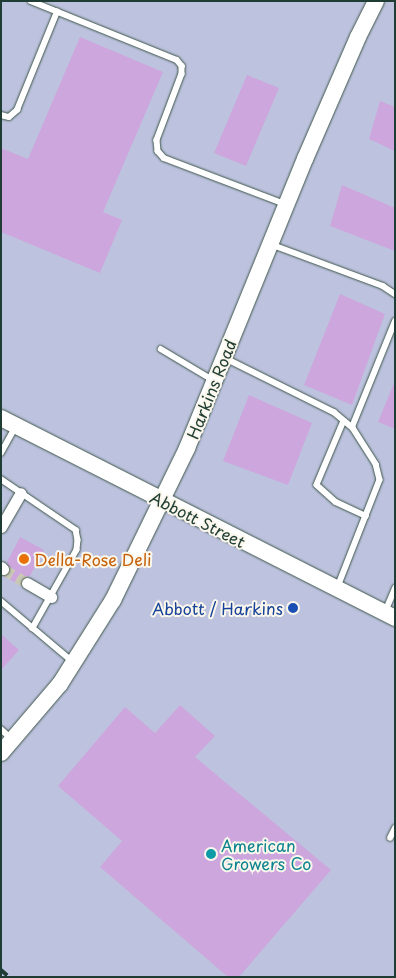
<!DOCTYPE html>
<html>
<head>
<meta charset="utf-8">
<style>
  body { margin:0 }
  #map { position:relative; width:396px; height:978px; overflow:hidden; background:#f3ecd5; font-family:"Playpen Sans",sans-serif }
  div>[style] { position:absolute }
  .industrial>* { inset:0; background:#bdc3de }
  .building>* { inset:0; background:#cda6de }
  .street-tunnel>* { height:11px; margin-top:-5.5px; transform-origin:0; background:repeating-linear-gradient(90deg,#c9c9b5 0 11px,transparent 0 16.5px) }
  .roads { filter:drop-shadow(0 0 1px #3f574c) drop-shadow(0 0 1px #3f574c) }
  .lane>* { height:5.5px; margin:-2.75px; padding:0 2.75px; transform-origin:2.75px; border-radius:2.75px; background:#fff }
  .street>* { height:11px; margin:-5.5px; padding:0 5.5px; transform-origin:5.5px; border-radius:5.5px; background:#fff }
  .secondary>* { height:16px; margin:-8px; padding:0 8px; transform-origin:8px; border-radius:8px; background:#fff }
  .rail>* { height:4px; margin-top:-2px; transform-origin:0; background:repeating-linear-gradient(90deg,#1f3d34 0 8px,transparent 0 12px) }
  .dots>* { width:14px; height:14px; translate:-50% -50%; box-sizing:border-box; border:2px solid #fbf7ec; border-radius:50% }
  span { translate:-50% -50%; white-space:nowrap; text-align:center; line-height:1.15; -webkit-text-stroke:4px #fbf7ec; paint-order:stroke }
  .street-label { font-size:16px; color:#1f3d34 }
  .food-label { font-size:16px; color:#c56008 }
  .left { translate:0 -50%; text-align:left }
  .transit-label { font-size:16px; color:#164399 }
  .right { translate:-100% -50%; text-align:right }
  .culture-label { font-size:16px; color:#0d838f }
  .frame { position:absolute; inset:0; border:2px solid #1f3d34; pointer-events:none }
</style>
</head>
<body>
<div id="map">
  <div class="industrial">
    <div style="clip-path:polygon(1px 1px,395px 1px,395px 977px,1px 977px)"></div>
  </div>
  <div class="building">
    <div style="clip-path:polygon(80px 37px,163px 72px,103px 212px,122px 220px,100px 273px,1px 232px,1px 148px,28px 159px)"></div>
    <div style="clip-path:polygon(247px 75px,279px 88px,246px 166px,214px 153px)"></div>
    <div style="clip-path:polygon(380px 101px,395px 107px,395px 151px,369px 139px)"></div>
    <div style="clip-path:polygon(342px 185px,395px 208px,395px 251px,330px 226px)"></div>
    <div style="clip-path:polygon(340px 294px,385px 314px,352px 405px,304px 385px)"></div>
    <div style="clip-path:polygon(394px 383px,395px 383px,395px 429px,378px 422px)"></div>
    <div style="clip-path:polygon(249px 395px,312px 423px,288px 485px,223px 461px)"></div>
    <div style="clip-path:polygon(20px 537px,44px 550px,30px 576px,23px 577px,20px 585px,3px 576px,10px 571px,7px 562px)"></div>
    <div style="clip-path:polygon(1px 634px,19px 650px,1px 670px)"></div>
    <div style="clip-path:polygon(180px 705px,215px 736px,195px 757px,331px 870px,239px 977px,228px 977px,100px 867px,122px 841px,58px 786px,125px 707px,155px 733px)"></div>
  </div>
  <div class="street-tunnel">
    <div style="left:3px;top:569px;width:28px;rotate:30deg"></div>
  </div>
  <div class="roads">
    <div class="lane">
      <div style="left:31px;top:1px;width:157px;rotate:22deg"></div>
      <div style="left:177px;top:60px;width:8px;rotate:50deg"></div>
      <div style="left:182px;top:66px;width:8px;rotate:90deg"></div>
      <div style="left:182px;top:74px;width:71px;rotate:110.7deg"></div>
      <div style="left:157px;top:140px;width:11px;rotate:85deg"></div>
      <div style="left:158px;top:151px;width:9px;rotate:49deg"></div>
      <div style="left:164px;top:158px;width:129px;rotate:20.8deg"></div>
      <div style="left:1px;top:115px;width:8px;rotate:14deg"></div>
      <div style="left:9px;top:117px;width:11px;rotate:-41deg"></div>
      <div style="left:17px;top:110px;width:106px;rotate:-67.8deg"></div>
      <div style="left:273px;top:245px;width:117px;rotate:20.4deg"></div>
      <div style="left:383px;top:286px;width:14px;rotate:34deg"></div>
      <div style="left:161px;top:349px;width:61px;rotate:30.8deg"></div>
      <div style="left:225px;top:358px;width:122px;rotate:26.4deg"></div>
      <div style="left:334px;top:412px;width:25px;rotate:40deg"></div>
      <div style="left:353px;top:428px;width:43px;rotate:57.4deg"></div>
      <div style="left:376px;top:464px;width:16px;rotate:76deg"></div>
      <div style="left:380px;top:480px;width:115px;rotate:111.4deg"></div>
      <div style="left:344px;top:421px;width:69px;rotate:112.9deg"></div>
      <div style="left:317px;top:485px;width:25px;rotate:42deg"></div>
      <div style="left:336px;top:502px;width:33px;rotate:25deg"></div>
      <div style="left:352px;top:427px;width:114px;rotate:-67.9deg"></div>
      <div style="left:1px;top:453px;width:29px;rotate:-61deg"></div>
      <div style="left:1px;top:479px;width:91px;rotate:34.2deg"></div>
      <div style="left:76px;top:530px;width:10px;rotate:79deg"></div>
      <div style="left:78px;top:540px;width:10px;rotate:96deg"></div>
      <div style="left:77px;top:550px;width:90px;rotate:119.4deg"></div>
      <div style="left:1px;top:601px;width:93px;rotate:40.2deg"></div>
      <div style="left:385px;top:612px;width:26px;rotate:-67deg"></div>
      <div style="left:1px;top:729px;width:13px;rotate:42deg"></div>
      <div style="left:390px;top:838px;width:11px;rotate:-63deg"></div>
    </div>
    <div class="street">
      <div style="left:1px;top:527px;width:39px;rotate:-60deg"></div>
      <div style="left:1px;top:567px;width:3px;rotate:45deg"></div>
      <div style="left:27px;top:583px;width:28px;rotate:30deg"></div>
    </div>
    <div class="secondary">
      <div style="left:1px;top:418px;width:442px;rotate:26.9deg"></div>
      <div style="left:1px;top:753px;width:91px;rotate:-49.5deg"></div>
      <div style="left:60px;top:684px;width:99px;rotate:-57.8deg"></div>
      <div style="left:113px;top:600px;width:169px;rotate:-64deg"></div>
      <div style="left:187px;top:448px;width:312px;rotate:-67.8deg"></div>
      <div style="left:305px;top:159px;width:133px;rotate:-66.5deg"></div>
      <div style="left:358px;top:37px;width:40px;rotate:-63.4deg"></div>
    </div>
  </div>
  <div class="rail">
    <div style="left:1px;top:970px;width:11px;rotate:41deg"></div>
  </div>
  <div class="dots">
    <div style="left:24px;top:559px;background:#e8710a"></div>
    <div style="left:293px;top:608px;background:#1a4fb4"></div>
    <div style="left:211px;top:854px;background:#0f9aa8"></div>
  </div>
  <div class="street-label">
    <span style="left:211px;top:389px;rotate:-68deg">Harkins Road</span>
    <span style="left:198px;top:519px;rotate:27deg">Abbott Street</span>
  </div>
  <div class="food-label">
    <span class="left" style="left:34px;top:559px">Della-Rose Deli</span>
  </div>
  <div class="transit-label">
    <span class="right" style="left:283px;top:608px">Abbott / Harkins</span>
  </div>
  <div class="culture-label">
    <span class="left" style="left:221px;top:854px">American<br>Growers Co</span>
  </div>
  <div class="frame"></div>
</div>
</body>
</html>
